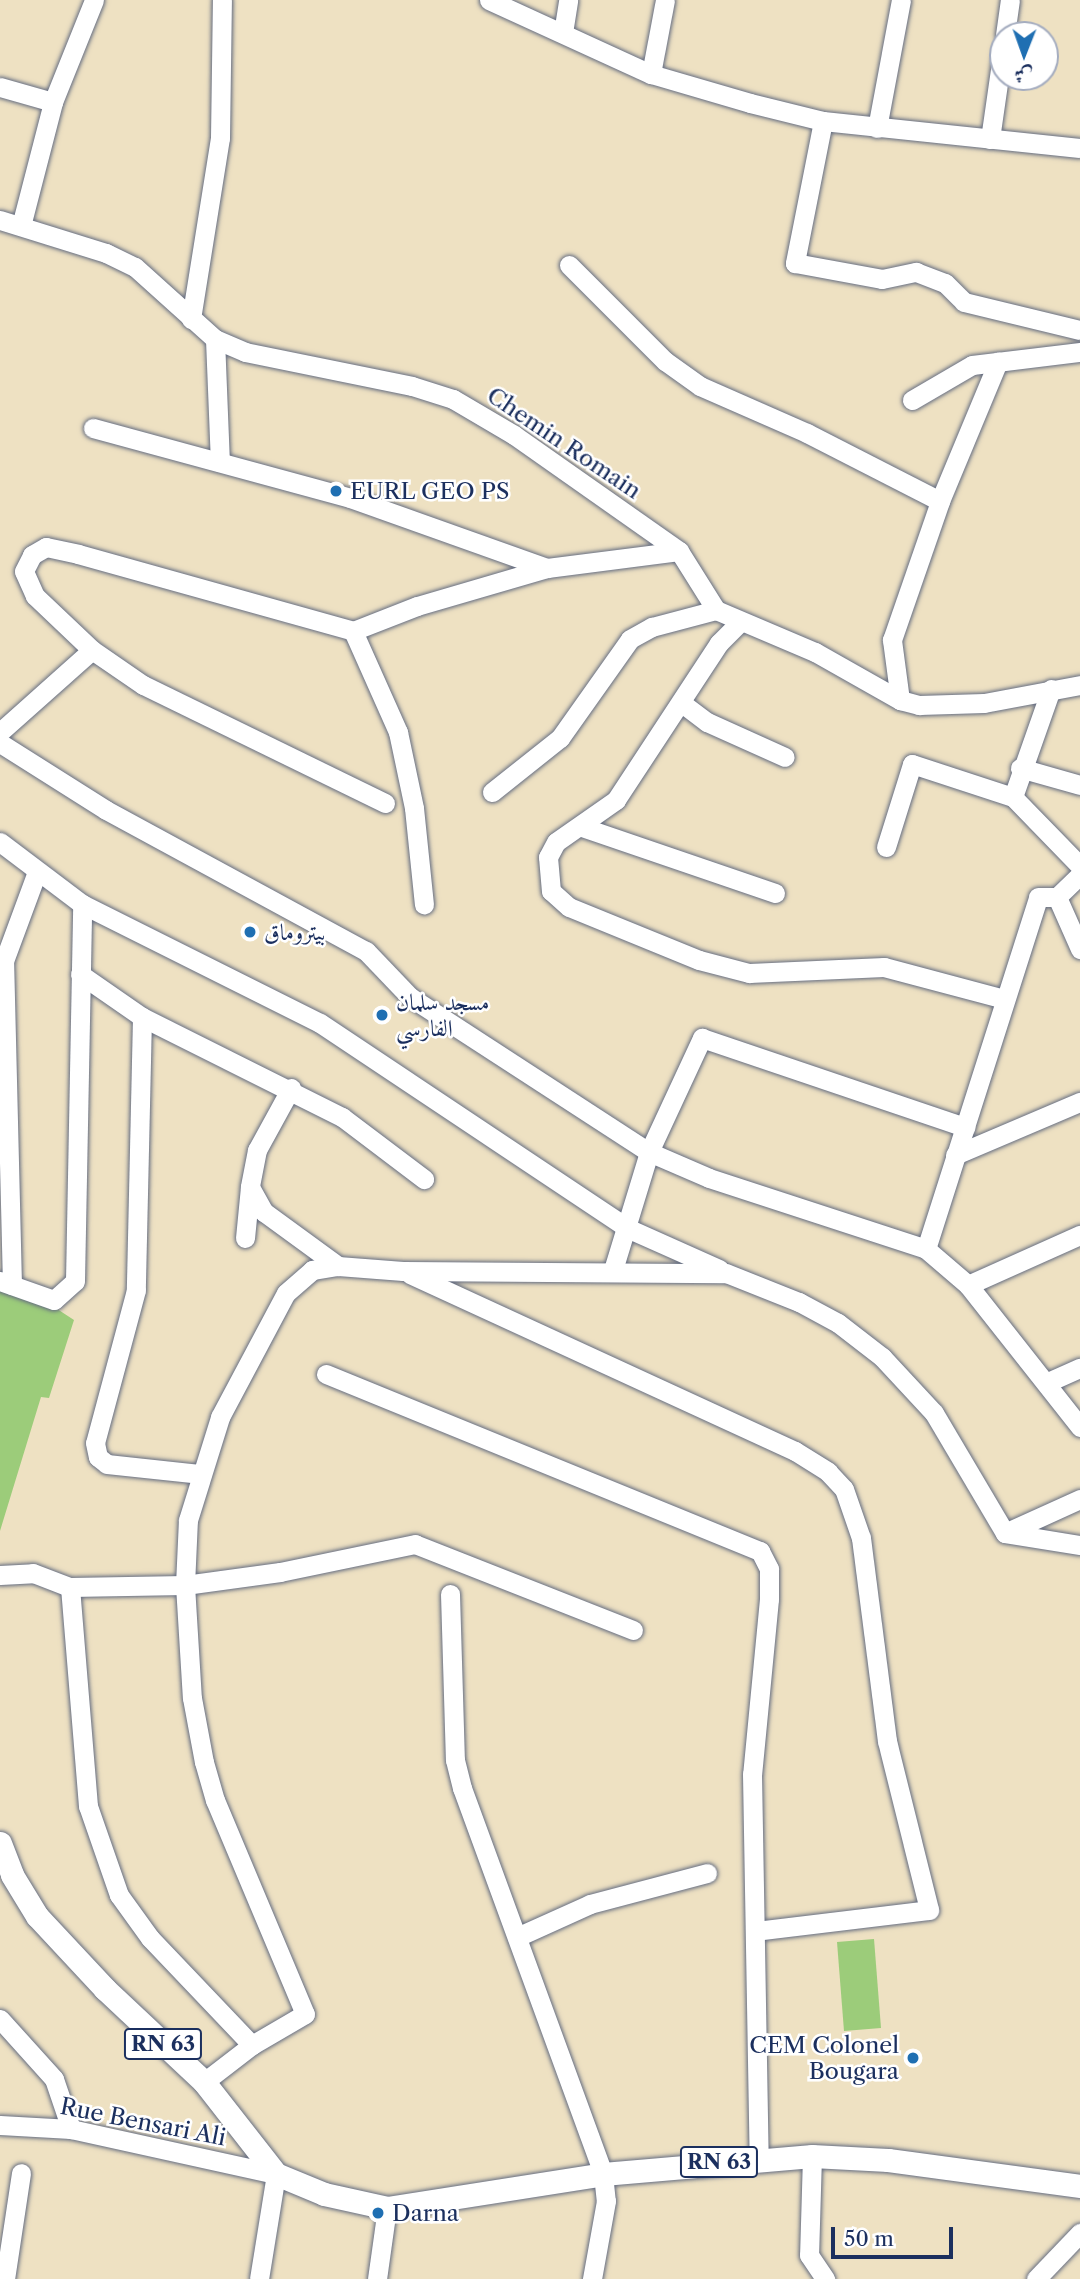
<!DOCTYPE html>
<html>
<head>
<meta charset="utf-8">
<style>
  body { margin:0 }
  #map { position:relative; width:1080px; height:2279px; overflow:hidden; background:#eee1c2; font-family:"Libre Caslon Text",Amiri,serif }
  div>[style] { position:absolute }
  .green>* { inset:0; background:#9ccc7a }
  .roads { filter:drop-shadow(0 0 2px #656d81) drop-shadow(0 0 2px #656d81) }
  .minor>* { height:19px; margin:-9.5px; padding:0 9.5px; transform-origin:9.5px; border-radius:9.5px; background:#fff }
  .major>* { height:23px; margin:-11.5px; padding:0 11.5px; transform-origin:11.5px; border-radius:11.5px; background:#fff }
  .dots>* { width:19px; height:19px; translate:-50% -50%; box-sizing:border-box; border:4px solid #fff; border-radius:50% }
  span { translate:-50% -50%; white-space:nowrap; text-align:center; line-height:1.15; -webkit-text-stroke:5px #fff; paint-order:stroke }
  .shield-label span { padding:2px 5px; background:#fff; border:2px solid; border-radius:5px; -webkit-text-stroke-width:0 }
  .shield-label { font-size:21px; color:#1b2f5e; font-weight:700 }
  .street-label { font-size:23px; color:#1b2f5e }
  .poi-label { font-size:23px; color:#1b2f5e }
  .left { translate:0 -50%; text-align:left }
  .right { translate:-100% -50%; text-align:right }
  .north { position:absolute; left:989px; top:21px; width:70px; height:70px; box-sizing:border-box; background:#fff; border:2px solid #a4acbf; border-radius:50%; rotate:181deg; font-size:19px; font-weight:700; line-height:28px; text-align:center; color:#1b2f5e }
  .north::after { content:''; display:block; margin:auto; width:24px; height:32px; background:#1f6fb2; clip-path:polygon(50% 0,100% 100%,50% 72%,0 100%) }
  .scale { position:absolute; left:831px; top:2227px; width:122px; height:32px; box-sizing:border-box; border:4px solid #1b2f5e; border-top:0; padding-left:9px; font-size:21px; line-height:24px; white-space:nowrap; color:#1b2f5e; -webkit-text-stroke:5px #fff; paint-order:stroke }
</style>
</head>
<body>
<div id="map">
  <div class="green">
    <div style="clip-path:polygon(0 1290px,51px 1305px,74px 1320px,49px 1398px,41px 1397px,0 1531px)"></div>
    <div style="clip-path:polygon(874px 1939px,881px 2028px,844px 2031px,837px 1942px)"></div>
  </div>
  <div class="roads">
    <div class="minor">
      <div style="left:489px;top:0;width:178px;rotate:24.6deg"></div>
      <div style="left:651px;top:74px;width:103px;rotate:16.3deg"></div>
      <div style="left:750px;top:103px;width:75px;rotate:13.9deg"></div>
      <div style="left:823px;top:121px;width:258px;rotate:6deg"></div>
      <div style="left:563px;top:33px;width:33px;rotate:-81deg"></div>
      <div style="left:1005px;top:35px;width:35px;rotate:-82deg"></div>
      <div style="left:651px;top:74px;width:75px;rotate:-79.3deg"></div>
      <div style="left:0;top:87px;width:55px;rotate:15.8deg"></div>
      <div style="left:823px;top:121px;width:145px;rotate:101.2deg"></div>
      <div style="left:795px;top:263px;width:88px;rotate:10.4deg"></div>
      <div style="left:882px;top:279px;width:35px;rotate:-12deg"></div>
      <div style="left:916px;top:272px;width:31px;rotate:21deg"></div>
      <div style="left:945px;top:283px;width:27px;rotate:45deg"></div>
      <div style="left:964px;top:302px;width:119px;rotate:13.6deg"></div>
      <div style="left:877px;top:128px;width:130px;rotate:-79.4deg"></div>
      <div style="left:990px;top:139px;width:91px;rotate:-81.8deg"></div>
      <div style="left:0;top:220px;width:111px;rotate:17.3deg"></div>
      <div style="left:106px;top:253px;width:32px;rotate:26deg"></div>
      <div style="left:135px;top:267px;width:108px;rotate:42deg"></div>
      <div style="left:215px;top:339px;width:33px;rotate:23deg"></div>
      <div style="left:245px;top:352px;width:170px;rotate:11.5deg"></div>
      <div style="left:412px;top:386px;width:43px;rotate:17.6deg"></div>
      <div style="left:453px;top:399px;width:71px;rotate:30.5deg"></div>
      <div style="left:514px;top:435px;width:202px;rotate:35.1deg"></div>
      <div style="left:679px;top:551px;width:70px;rotate:57.9deg"></div>
      <div style="left:716px;top:610px;width:108px;rotate:23deg"></div>
      <div style="left:815px;top:652px;width:98px;rotate:29.5deg"></div>
      <div style="left:900px;top:700px;width:20px;rotate:15deg"></div>
      <div style="left:919px;top:705px;width:65px;rotate:-1.8deg"></div>
      <div style="left:984px;top:703px;width:98px;rotate:-10.6deg"></div>
      <div style="left:21px;top:226px;width:128px;rotate:-75.5deg"></div>
      <div style="left:53px;top:102px;width:110px;rotate:-68.1deg"></div>
      <div style="left:569px;top:265px;width:136px;rotate:45deg"></div>
      <div style="left:665px;top:361px;width:43px;rotate:35.5deg"></div>
      <div style="left:700px;top:386px;width:117px;rotate:23.7deg"></div>
      <div style="left:807px;top:433px;width:149px;rotate:27.1deg"></div>
      <div style="left:191px;top:319px;width:183px;rotate:-80.9deg"></div>
      <div style="left:220px;top:138px;width:138px;rotate:-89.2deg"></div>
      <div style="left:215px;top:339px;width:123px;rotate:87.7deg"></div>
      <div style="left:912px;top:400px;width:69px;rotate:-30.3deg"></div>
      <div style="left:972px;top:365px;width:109px;rotate:-6.9deg"></div>
      <div style="left:93px;top:428px;width:266px;rotate:15.2deg"></div>
      <div style="left:350px;top:498px;width:209px;rotate:19.6deg"></div>
      <div style="left:740px;top:622px;width:30px;rotate:135deg"></div>
      <div style="left:719px;top:643px;width:188px;rotate:123.3deg"></div>
      <div style="left:616px;top:800px;width:73px;rotate:145deg"></div>
      <div style="left:556px;top:842px;width:17px;rotate:118deg"></div>
      <div style="left:548px;top:857px;width:34px;rotate:85deg"></div>
      <div style="left:551px;top:891px;width:24px;rotate:42deg"></div>
      <div style="left:569px;top:907px;width:140px;rotate:22.2deg"></div>
      <div style="left:699px;top:960px;width:52px;rotate:14.6deg"></div>
      <div style="left:749px;top:973px;width:135px;rotate:-2.5deg"></div>
      <div style="left:884px;top:967px;width:124px;rotate:14.9deg"></div>
      <div style="left:353px;top:631px;width:111px;rotate:66deg"></div>
      <div style="left:398px;top:732px;width:78px;rotate:78.1deg"></div>
      <div style="left:414px;top:808px;width:97px;rotate:84.1deg"></div>
      <div style="left:1051px;top:689px;width:114px;rotate:109.4deg"></div>
      <div style="left:1013px;top:797px;width:96px;rotate:45.8deg"></div>
      <div style="left:900px;top:700px;width:61px;rotate:-97.6deg"></div>
      <div style="left:892px;top:640px;width:147px;rotate:-70.9deg"></div>
      <div style="left:940px;top:501px;width:151px;rotate:-67.4deg"></div>
      <div style="left:683px;top:704px;width:30px;rotate:37deg"></div>
      <div style="left:707px;top:722px;width:85px;rotate:24.2deg"></div>
      <div style="left:0;top:732px;width:123px;rotate:-41.7deg"></div>
      <div style="left:0;top:743px;width:125px;rotate:32.3deg"></div>
      <div style="left:106px;top:810px;width:296px;rotate:28.5deg"></div>
      <div style="left:366px;top:951px;width:64px;rotate:46.3deg"></div>
      <div style="left:410px;top:997px;width:285px;rotate:33deg"></div>
      <div style="left:649px;top:1152px;width:65px;rotate:23.4deg"></div>
      <div style="left:709px;top:1178px;width:228px;rotate:18.1deg"></div>
      <div style="left:926px;top:1249px;width:55px;rotate:40.6deg"></div>
      <div style="left:968px;top:1285px;width:181px;rotate:51.7deg"></div>
      <div style="left:1020px;top:768px;width:62px;rotate:15.8deg"></div>
      <div style="left:492px;top:792px;width:87px;rotate:-38.5deg"></div>
      <div style="left:560px;top:738px;width:121px;rotate:-54.7deg"></div>
      <div style="left:630px;top:639px;width:25px;rotate:-29deg"></div>
      <div style="left:652px;top:627px;width:66px;rotate:-14.9deg"></div>
      <div style="left:385px;top:803px;width:269px;rotate:-154deg"></div>
      <div style="left:143px;top:685px;width:62px;rotate:-145.5deg"></div>
      <div style="left:92px;top:650px;width:79px;rotate:-136.5deg"></div>
      <div style="left:35px;top:596px;width:27px;rotate:-114deg"></div>
      <div style="left:24px;top:571px;width:18px;rotate:-63deg"></div>
      <div style="left:32px;top:555px;width:16px;rotate:-30deg"></div>
      <div style="left:46px;top:547px;width:33px;rotate:12deg"></div>
      <div style="left:78px;top:554px;width:286px;rotate:15.6deg"></div>
      <div style="left:353px;top:631px;width:69px;rotate:-21.3deg"></div>
      <div style="left:417px;top:606px;width:135px;rotate:-16.3deg"></div>
      <div style="left:547px;top:568px;width:133px;rotate:-7.3deg"></div>
      <div style="left:582px;top:827px;width:204px;rotate:18.9deg"></div>
      <div style="left:0;top:842px;width:103px;rotate:37.1deg"></div>
      <div style="left:82px;top:904px;width:266px;rotate:26.6deg"></div>
      <div style="left:320px;top:1023px;width:369px;rotate:33.7deg"></div>
      <div style="left:627px;top:1228px;width:101px;rotate:24deg"></div>
      <div style="left:886px;top:847px;width:87px;rotate:-72.6deg"></div>
      <div style="left:912px;top:764px;width:106px;rotate:18.1deg"></div>
      <div style="left:1057px;top:897px;width:57px;rotate:66.1deg"></div>
      <div style="left:80px;top:974px;width:75px;rotate:34.7deg"></div>
      <div style="left:142px;top:1017px;width:224px;rotate:26.6deg"></div>
      <div style="left:342px;top:1117px;width:103px;rotate:37.1deg"></div>
      <div style="left:142px;top:1017px;width:273px;rotate:91.3deg"></div>
      <div style="left:136px;top:1290px;width:158px;rotate:105deg"></div>
      <div style="left:95px;top:1443px;width:14px;rotate:78deg"></div>
      <div style="left:98px;top:1457px;width:11px;rotate:38deg"></div>
      <div style="left:107px;top:1464px;width:95px;rotate:6.1deg"></div>
      <div style="left:291px;top:1088px;width:71px;rotate:118.7deg"></div>
      <div style="left:257px;top:1150px;width:38px;rotate:101deg"></div>
      <div style="left:250px;top:1187px;width:29px;rotate:61deg"></div>
      <div style="left:264px;top:1212px;width:92px;rotate:36.1deg"></div>
      <div style="left:955px;top:1155px;width:136px;rotate:-23deg"></div>
      <div style="left:245px;top:1238px;width:51px;rotate:-84.4deg"></div>
      <div style="left:926px;top:1249px;width:369px;rotate:-72.3deg"></div>
      <div style="left:1038px;top:897px;width:19px"></div>
      <div style="left:1057px;top:897px;width:32px;rotate:-44deg"></div>
      <div style="left:613px;top:1270px;width:123px;rotate:-73deg"></div>
      <div style="left:649px;top:1152px;width:126px;rotate:-65.1deg"></div>
      <div style="left:702px;top:1038px;width:278px;rotate:18.7deg"></div>
      <div style="left:410px;top:1274px;width:424px;rotate:24.7deg"></div>
      <div style="left:795px;top:1451px;width:39px;rotate:32deg"></div>
      <div style="left:828px;top:1472px;width:23px;rotate:47deg"></div>
      <div style="left:844px;top:1489px;width:52px;rotate:70.9deg"></div>
      <div style="left:861px;top:1538px;width:205px;rotate:82.7deg"></div>
      <div style="left:887px;top:1741px;width:174px;rotate:76deg"></div>
      <div style="left:929px;top:1910px;width:175px;rotate:173.1deg"></div>
      <div style="left:0;top:1281px;width:57px;rotate:19.4deg"></div>
      <div style="left:54px;top:1300px;width:28px;rotate:-42deg"></div>
      <div style="left:75px;top:1281px;width:377px;rotate:-88.9deg"></div>
      <div style="left:12px;top:1285px;width:324px;rotate:-91.4deg"></div>
      <div style="left:4px;top:961px;width:95px;rotate:-69.7deg"></div>
      <div style="left:968px;top:1285px;width:123px;rotate:-24.1deg"></div>
      <div style="left:326px;top:1374px;width:469px;rotate:22.2deg"></div>
      <div style="left:760px;top:1551px;width:20px;rotate:63deg"></div>
      <div style="left:769px;top:1569px;width:30px;rotate:90deg"></div>
      <div style="left:769px;top:1599px;width:176px;rotate:95.5deg"></div>
      <div style="left:752px;top:1774px;width:384px;rotate:89deg"></div>
      <div style="left:1048px;top:1382px;width:35px;rotate:-24deg"></div>
      <div style="left:1005px;top:1533px;width:82px;rotate:-24.4deg"></div>
      <div style="left:1005px;top:1533px;width:76px;rotate:9.1deg"></div>
      <div style="left:0;top:1575px;width:33px;rotate:-3deg"></div>
      <div style="left:33px;top:1573px;width:40px;rotate:21deg"></div>
      <div style="left:70px;top:1587px;width:115px;rotate:-1deg"></div>
      <div style="left:185px;top:1585px;width:113px;rotate:86.5deg"></div>
      <div style="left:192px;top:1698px;width:65px;rotate:79.4deg"></div>
      <div style="left:204px;top:1762px;width:40px;rotate:74deg"></div>
      <div style="left:215px;top:1800px;width:232px;rotate:67.2deg"></div>
      <div style="left:305px;top:2014px;width:61px;rotate:149.7deg"></div>
      <div style="left:252px;top:2045px;width:61px;rotate:142.4deg"></div>
      <div style="left:70px;top:1587px;width:220px;rotate:85.3deg"></div>
      <div style="left:88px;top:1806px;width:94px;rotate:70.8deg"></div>
      <div style="left:119px;top:1895px;width:53px;rotate:54.2deg"></div>
      <div style="left:150px;top:1938px;width:148px;rotate:46.4deg"></div>
      <div style="left:450px;top:1594px;width:166px;rotate:88.3deg"></div>
      <div style="left:455px;top:1760px;width:29px;rotate:76deg"></div>
      <div style="left:462px;top:1788px;width:411px;rotate:69.9deg"></div>
      <div style="left:603px;top:2174px;width:27px;rotate:84deg"></div>
      <div style="left:606px;top:2201px;width:79px;rotate:100.2deg"></div>
      <div style="left:633px;top:1630px;width:234px;rotate:-158.5deg"></div>
      <div style="left:415px;top:1544px;width:138px;rotate:168.3deg"></div>
      <div style="left:280px;top:1572px;width:96px;rotate:172.2deg"></div>
      <div style="left:185px;top:1585px;width:65px;rotate:-87.4deg"></div>
      <div style="left:188px;top:1520px;width:108px;rotate:-72.7deg"></div>
      <div style="left:220px;top:1417px;width:140px;rotate:-62deg"></div>
      <div style="left:286px;top:1293px;width:35px;rotate:-41deg"></div>
      <div style="left:312px;top:1270px;width:26px;rotate:-9deg"></div>
      <div style="left:338px;top:1266px;width:65px;rotate:4.4deg"></div>
      <div style="left:403px;top:1271px;width:323px;rotate:0.4deg"></div>
      <div style="left:726px;top:1273px;width:79px;rotate:21.7deg"></div>
      <div style="left:799px;top:1302px;width:44px;rotate:28.3deg"></div>
      <div style="left:838px;top:1323px;width:56px;rotate:37.7deg"></div>
      <div style="left:882px;top:1357px;width:76px;rotate:47.1deg"></div>
      <div style="left:934px;top:1413px;width:139px;rotate:59.4deg"></div>
      <div style="left:517px;top:1937px;width:80px;rotate:-24.3deg"></div>
      <div style="left:590px;top:1904px;width:121px;rotate:-14.8deg"></div>
      <div style="left:0;top:2019px;width:81px;rotate:48deg"></div>
      <div style="left:54px;top:2079px;width:53px;rotate:71.2deg"></div>
      <div style="left:0;top:2125px;width:71px;rotate:3.2deg"></div>
      <div style="left:71px;top:2129px;width:210px;rotate:12.4deg"></div>
      <div style="left:276px;top:2174px;width:106px;rotate:99.2deg"></div>
      <div style="left:812px;top:2156px;width:99px;rotate:91.7deg"></div>
      <div style="left:809px;top:2255px;width:29px;rotate:56deg"></div>
      <div style="left:5px;top:2279px;width:107px;rotate:-81.4deg"></div>
      <div style="left:377px;top:2279px;width:72px;rotate:-82deg"></div>
      <div style="left:1036px;top:2279px;width:64px;rotate:-46.3deg"></div>
    </div>
    <div class="major">
      <div style="left:0;top:1843px;width:34px;rotate:69deg"></div>
      <div style="left:12px;top:1875px;width:48px;rotate:58.6deg"></div>
      <div style="left:37px;top:1916px;width:100px;rotate:47deg"></div>
      <div style="left:105px;top:1989px;width:136px;rotate:43.2deg"></div>
      <div style="left:204px;top:2082px;width:117px;rotate:52deg"></div>
      <div style="left:276px;top:2174px;width:52px;rotate:22.6deg"></div>
      <div style="left:324px;top:2194px;width:65px;rotate:12.5deg"></div>
      <div style="left:387px;top:2208px;width:219px;rotate:-8.9deg"></div>
      <div style="left:603px;top:2174px;width:210px;rotate:-4.9deg"></div>
      <div style="left:812px;top:2156px;width:76px;rotate:3deg"></div>
      <div style="left:888px;top:2160px;width:194px;rotate:7.7deg"></div>
    </div>
  </div>
  <div class="dots">
    <div style="left:336px;top:491px;background:#1f6fb2"></div>
    <div style="left:250px;top:932px;background:#1f6fb2"></div>
    <div style="left:382px;top:1015px;background:#1f6fb2"></div>
    <div style="left:913px;top:2058px;background:#1f6fb2"></div>
    <div style="left:378px;top:2213px;background:#1f6fb2"></div>
  </div>
  <div class="shield-label">
    <span style="left:163px;top:2044px">RN 63</span>
    <span style="left:719px;top:2162px">RN 63</span>
  </div>
  <div class="street-label">
    <span style="left:564px;top:443px;rotate:34deg">Chemin Romain</span>
    <span style="left:143px;top:2122px;rotate:11deg">Rue Bensari Ali</span>
  </div>
  <div class="poi-label">
    <span class="left" style="left:350px;top:491px">EURL GEO PS</span>
    <span class="left" style="left:264px;top:932px">بيتروماق</span>
    <span class="left" style="left:396px;top:1015px">مسجد سلمان<br>الفارسي</span>
    <span class="right" style="left:899px;top:2058px">CEM Colonel<br>Bougara</span>
    <span class="left" style="left:392px;top:2213px">Darna</span>
  </div>
  <div class="north">ش</div>
  <div class="scale">50 m</div>
</div>
</body>
</html>
